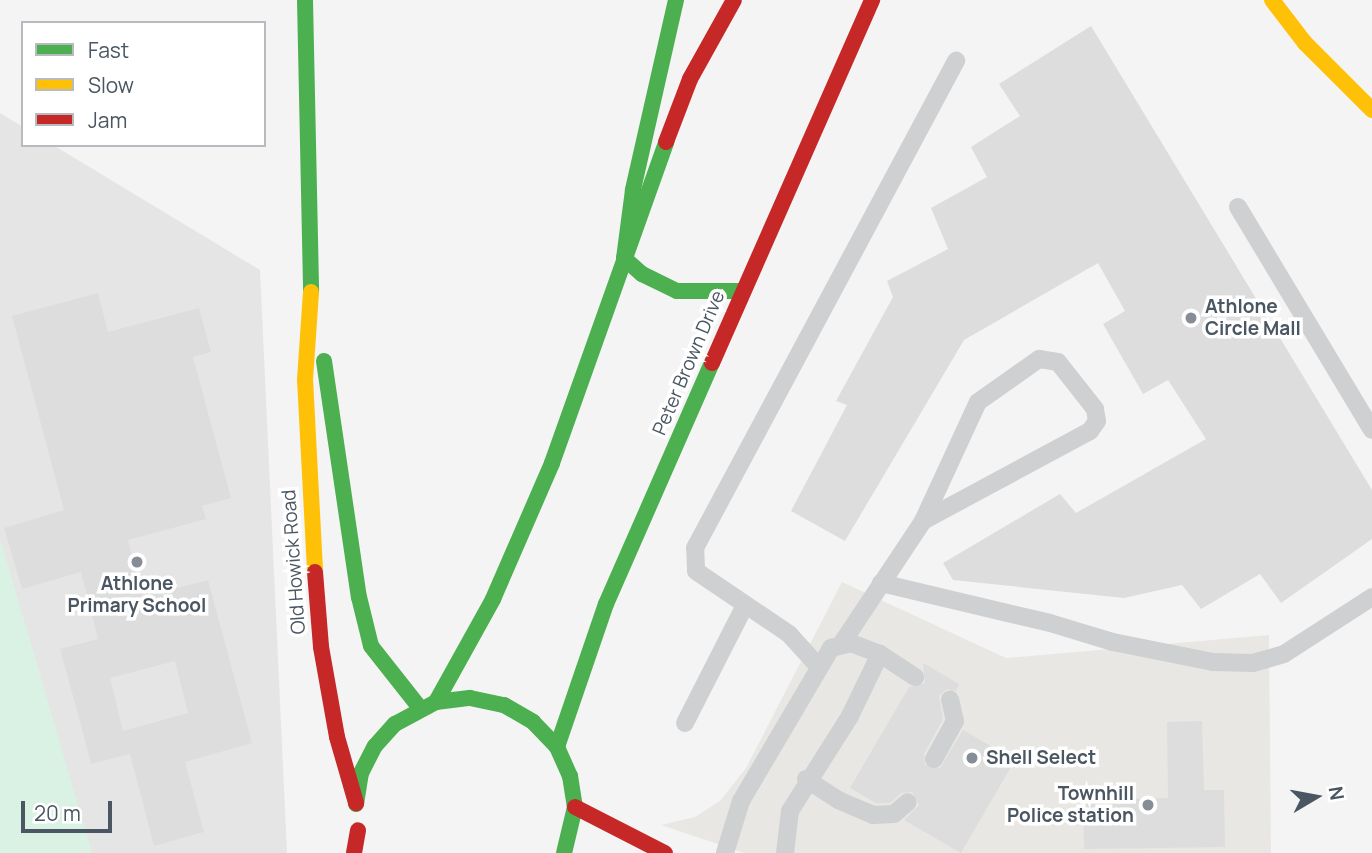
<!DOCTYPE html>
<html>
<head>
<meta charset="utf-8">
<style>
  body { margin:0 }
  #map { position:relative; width:1372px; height:853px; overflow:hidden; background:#f4f4f4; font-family:Manrope,sans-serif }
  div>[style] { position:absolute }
  .commercial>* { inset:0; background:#e8e7e3 }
  .education>* { inset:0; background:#e6e5e6 }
  .green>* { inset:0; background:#d9f2e3 }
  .building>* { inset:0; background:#ddddde }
  .lane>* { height:18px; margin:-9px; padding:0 9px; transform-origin:9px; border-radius:9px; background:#ced0d2 }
  .fast>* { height:16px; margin:-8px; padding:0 8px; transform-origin:8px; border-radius:8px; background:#4caf50 }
  .slow>* { height:16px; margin:-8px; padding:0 8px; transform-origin:8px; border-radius:8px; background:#ffc107 }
  .jam>* { height:16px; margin:-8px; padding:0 8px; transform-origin:8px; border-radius:8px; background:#c62828 }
  .dots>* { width:19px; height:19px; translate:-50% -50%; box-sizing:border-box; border:4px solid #fff; border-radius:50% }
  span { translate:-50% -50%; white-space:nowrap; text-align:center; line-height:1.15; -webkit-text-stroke:7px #fff; paint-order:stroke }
  .poi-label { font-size:19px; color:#4a5661; font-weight:700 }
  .left { translate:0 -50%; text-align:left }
  .right { translate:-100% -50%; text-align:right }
  .street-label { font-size:19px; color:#4a5661 }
  .legend { position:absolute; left:21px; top:21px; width:245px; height:126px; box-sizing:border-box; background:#fff; border:2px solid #b7bbc0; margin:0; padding:9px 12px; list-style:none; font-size:21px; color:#4a5661 }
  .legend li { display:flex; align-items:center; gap:14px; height:35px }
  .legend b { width:35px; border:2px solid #b7bbc0 }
  .north { position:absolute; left:1281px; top:762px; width:70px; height:70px; -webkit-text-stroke:5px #fff; paint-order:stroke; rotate:80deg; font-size:19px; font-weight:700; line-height:28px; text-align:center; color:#4a5661 }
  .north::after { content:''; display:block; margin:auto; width:24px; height:32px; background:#4a5661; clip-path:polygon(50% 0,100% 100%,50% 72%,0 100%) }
  .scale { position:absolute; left:21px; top:801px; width:91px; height:32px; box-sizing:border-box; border:4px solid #4a5661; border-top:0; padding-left:9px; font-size:21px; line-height:24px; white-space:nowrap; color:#4a5661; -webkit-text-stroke:5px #fff; paint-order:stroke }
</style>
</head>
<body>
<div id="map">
  <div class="commercial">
    <div style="clip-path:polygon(842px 582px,1006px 658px,1269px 635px,1271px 853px,744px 853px,661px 825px,695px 817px,720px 801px,746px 768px)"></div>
  </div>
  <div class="education">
    <div style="clip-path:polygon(0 113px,23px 127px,23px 145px,53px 145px,260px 270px,287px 853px,0 853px)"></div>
  </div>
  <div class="green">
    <div style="clip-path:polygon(0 538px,92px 853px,0 853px)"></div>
  </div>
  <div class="building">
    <div style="clip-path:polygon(1091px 26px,1372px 490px,1372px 539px,1281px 603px,1260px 574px,1201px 609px,1182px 585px,1124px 598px,953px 580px,943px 563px,1060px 494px,1076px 513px,1206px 439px,1168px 380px,1143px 394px,1103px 324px,1125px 311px,1098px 263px,964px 340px,845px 541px,791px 511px,847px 405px,836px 401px,893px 297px,887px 281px,948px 249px,931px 208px,987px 177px,971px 147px,1020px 116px,999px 84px)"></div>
    <div style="clip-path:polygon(evenodd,98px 293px,108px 332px,199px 308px,211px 352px,193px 357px,231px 498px,202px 506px,206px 519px,128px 540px,142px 597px,208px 580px,252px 743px,185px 762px,204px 832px,154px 846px,130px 754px,91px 764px,82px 729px,60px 649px,98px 639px,81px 572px,22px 589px,4px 528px,64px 510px,12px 316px,98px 293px,175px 661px,188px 713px,123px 731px,110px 678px,175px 661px)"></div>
    <div style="clip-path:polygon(923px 663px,959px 684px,956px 691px,947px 689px,939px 696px,943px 719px,924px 754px,925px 765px,940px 768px,963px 730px,1015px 760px,961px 853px,904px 820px,919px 805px,912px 792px,901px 793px,890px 803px,876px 803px,850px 788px,909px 687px,925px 683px)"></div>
    <div style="clip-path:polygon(1202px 721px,1204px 790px,1224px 790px,1225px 847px,1084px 849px,1083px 800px,1168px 798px,1167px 722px)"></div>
  </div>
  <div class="lane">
    <div style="left:1238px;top:207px;width:260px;rotate:59deg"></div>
    <div style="left:881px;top:583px;width:174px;rotate:13.3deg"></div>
    <div style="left:1050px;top:623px;width:66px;rotate:16.8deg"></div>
    <div style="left:1113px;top:642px;width:102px;rotate:11.3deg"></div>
    <div style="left:1213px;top:662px;width:40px;rotate:1.4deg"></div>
    <div style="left:1253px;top:663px;width:32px;rotate:-16deg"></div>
    <div style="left:1284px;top:654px;width:105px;rotate:-32.9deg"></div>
    <div style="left:842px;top:643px;width:146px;rotate:-56.4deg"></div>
    <div style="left:923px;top:521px;width:131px;rotate:-65.2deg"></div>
    <div style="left:978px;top:402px;width:75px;rotate:-35.2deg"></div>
    <div style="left:1039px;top:359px;width:19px;rotate:9deg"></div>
    <div style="left:1058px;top:362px;width:60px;rotate:51.8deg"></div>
    <div style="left:1095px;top:409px;width:12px;rotate:81deg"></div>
    <div style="left:1097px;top:421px;width:12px;rotate:125deg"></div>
    <div style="left:1090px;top:431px;width:190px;rotate:151.7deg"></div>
    <div style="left:818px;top:666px;width:43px;rotate:-132.2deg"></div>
    <div style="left:789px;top:634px;width:112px;rotate:-145.9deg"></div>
    <div style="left:696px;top:571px;width:23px;rotate:-92deg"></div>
    <div style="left:695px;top:548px;width:553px;rotate:-61.81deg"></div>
    <div style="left:685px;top:723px;width:132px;rotate:-63deg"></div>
    <div style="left:934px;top:759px;width:43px;rotate:-61.1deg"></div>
    <div style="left:955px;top:721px;width:22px;rotate:-103deg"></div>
    <div style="left:806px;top:779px;width:38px;rotate:33deg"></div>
    <div style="left:838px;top:800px;width:38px;rotate:23deg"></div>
    <div style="left:873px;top:815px;width:21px;rotate:-3deg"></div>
    <div style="left:894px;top:814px;width:18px;rotate:-41deg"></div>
    <div style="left:725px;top:853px;width:54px;rotate:-72.9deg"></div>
    <div style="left:741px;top:801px;width:178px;rotate:-59.5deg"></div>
    <div style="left:831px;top:648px;width:21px;rotate:-14deg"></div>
    <div style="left:851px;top:643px;width:31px;rotate:21deg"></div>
    <div style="left:880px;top:654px;width:42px;rotate:33.3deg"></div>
    <div style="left:785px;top:853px;width:42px;rotate:-83.2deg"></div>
    <div style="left:790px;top:811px;width:112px;rotate:-57.7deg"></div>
    <div style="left:850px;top:716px;width:69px;rotate:-64.2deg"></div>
  </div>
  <div class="fast">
    <div style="left:305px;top:0;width:292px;rotate:88.8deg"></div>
    <div style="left:676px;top:0;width:195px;rotate:102.8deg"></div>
    <div style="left:633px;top:190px;width:69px;rotate:97.5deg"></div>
    <div style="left:624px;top:258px;width:24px;rotate:42deg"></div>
    <div style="left:642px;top:274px;width:39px;rotate:26deg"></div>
    <div style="left:677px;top:291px;width:65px"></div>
    <div style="left:324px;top:361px;width:239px;rotate:81.6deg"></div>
    <div style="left:359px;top:597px;width:50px;rotate:76.2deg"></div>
    <div style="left:371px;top:646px;width:79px;rotate:51.7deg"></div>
    <div style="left:436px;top:702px;width:118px;rotate:-61deg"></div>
    <div style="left:493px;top:599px;width:148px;rotate:-66.5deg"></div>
    <div style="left:552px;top:463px;width:341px;rotate:-70.4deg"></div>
    <div style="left:557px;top:747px;width:151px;rotate:-71.1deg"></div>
    <div style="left:606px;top:604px;width:263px;rotate:-66.3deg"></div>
    <div style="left:356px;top:804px;width:31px;rotate:-81deg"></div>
    <div style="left:361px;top:773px;width:30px;rotate:-63deg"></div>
    <div style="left:375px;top:746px;width:30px;rotate:-48deg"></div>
    <div style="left:395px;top:724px;width:47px;rotate:-28.2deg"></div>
    <div style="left:436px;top:702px;width:34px;rotate:-7deg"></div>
    <div style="left:470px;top:698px;width:35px;rotate:12deg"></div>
    <div style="left:504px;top:705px;width:34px;rotate:30deg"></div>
    <div style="left:533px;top:722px;width:35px;rotate:46deg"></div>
    <div style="left:557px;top:747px;width:32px;rotate:66deg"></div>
    <div style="left:570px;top:776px;width:31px;rotate:81deg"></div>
    <div style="left:575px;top:807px;width:47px;rotate:103.4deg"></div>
  </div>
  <div class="slow">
    <div style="left:1272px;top:0;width:54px;rotate:52.5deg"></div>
    <div style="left:1305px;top:43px;width:95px;rotate:45deg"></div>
    <div style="left:311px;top:292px;width:87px;rotate:93.9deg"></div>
    <div style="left:305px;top:379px;width:193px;rotate:87deg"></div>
  </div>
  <div class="jam">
    <div style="left:666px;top:142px;width:67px;rotate:-69.1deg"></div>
    <div style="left:690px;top:79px;width:90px;rotate:-60.9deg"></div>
    <div style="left:712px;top:363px;width:397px;rotate:-66.2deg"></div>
    <div style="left:315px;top:572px;width:75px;rotate:85.4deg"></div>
    <div style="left:321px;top:647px;width:91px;rotate:79.9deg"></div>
    <div style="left:337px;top:737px;width:69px;rotate:73.9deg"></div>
    <div style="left:575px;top:807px;width:101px;rotate:27.1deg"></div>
    <div style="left:354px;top:853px;width:23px;rotate:-80deg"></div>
  </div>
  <div class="dots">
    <div style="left:1191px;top:318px;background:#868d94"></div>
    <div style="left:137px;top:562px;background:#868d94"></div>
    <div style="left:972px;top:758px;background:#868d94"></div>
    <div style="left:1148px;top:805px;background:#868d94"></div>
  </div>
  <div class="poi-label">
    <span class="left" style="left:1205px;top:318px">Athlone<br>Circle Mall</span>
    <span style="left:137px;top:595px">Athlone<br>Primary School</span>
    <span class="left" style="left:986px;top:758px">Shell Select</span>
    <span class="right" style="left:1134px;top:805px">Townhill<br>Police station</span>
  </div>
  <div class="street-label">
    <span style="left:689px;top:363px;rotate:-67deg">Peter Brown Drive</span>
    <span style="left:294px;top:562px;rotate:-94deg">Old Howick Road</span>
  </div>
  <ul class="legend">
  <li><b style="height:9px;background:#4caf50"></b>Fast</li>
  <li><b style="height:9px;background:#ffc107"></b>Slow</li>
  <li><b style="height:9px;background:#c62828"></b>Jam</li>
  </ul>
  <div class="north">N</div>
  <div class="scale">20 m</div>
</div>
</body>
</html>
